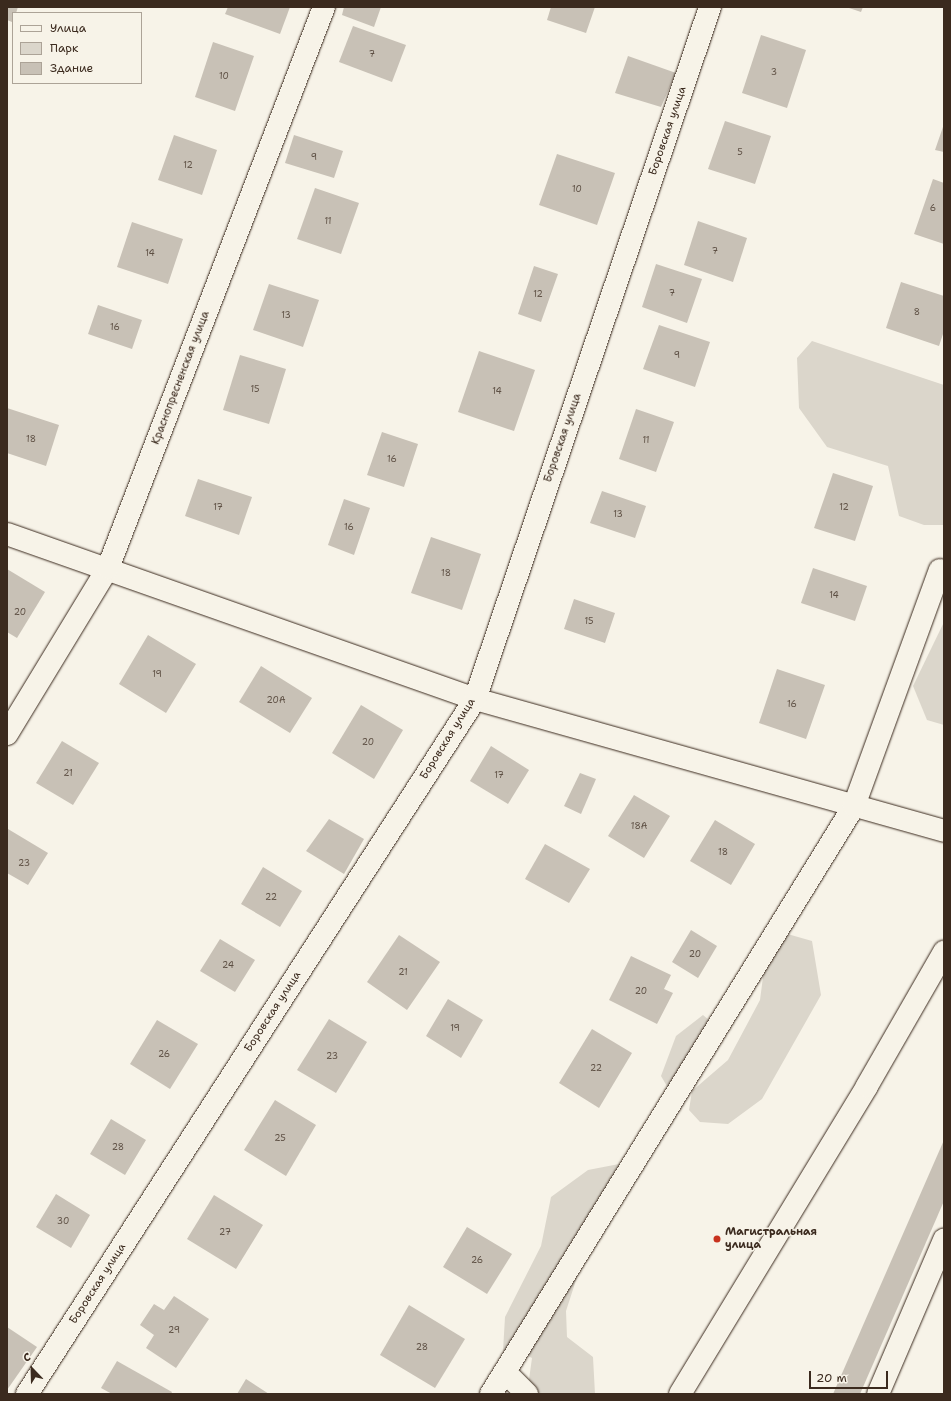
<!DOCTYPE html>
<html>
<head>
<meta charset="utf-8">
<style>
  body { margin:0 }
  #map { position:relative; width:951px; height:1401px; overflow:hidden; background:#f7f3e8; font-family:"Shantell Sans",sans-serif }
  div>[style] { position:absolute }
  .green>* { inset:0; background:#dbd6cb }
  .building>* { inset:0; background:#c8c1b6 }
  .roads { filter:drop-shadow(0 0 1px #3b2a1e) drop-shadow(0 0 1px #3b2a1e) }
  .minor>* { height:22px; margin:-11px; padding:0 11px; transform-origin:11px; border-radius:11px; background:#f7f3e8 }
  .major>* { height:22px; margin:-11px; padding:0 11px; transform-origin:11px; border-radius:11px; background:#f7f3e8 }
  .dots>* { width:11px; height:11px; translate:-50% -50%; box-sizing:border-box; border:2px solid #f7f3e8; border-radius:50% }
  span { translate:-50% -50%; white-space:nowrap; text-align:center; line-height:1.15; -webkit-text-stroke:3px #f7f3e8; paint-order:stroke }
  .number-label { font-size:9px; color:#5e5044 }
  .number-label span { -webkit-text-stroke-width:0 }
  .street-label { font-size:11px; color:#3b2a1e }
  .poi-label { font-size:11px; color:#3b2a1e; font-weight:700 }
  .left { translate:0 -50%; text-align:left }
  .frame { position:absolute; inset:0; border:8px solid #3b2a1e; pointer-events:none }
  .legend { position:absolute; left:12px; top:12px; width:130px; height:72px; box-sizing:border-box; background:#f7f3e8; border:1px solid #aca397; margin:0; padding:5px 7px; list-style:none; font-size:12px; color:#3b2a1e }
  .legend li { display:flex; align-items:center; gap:8px; height:20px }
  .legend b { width:20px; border:1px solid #aca397 }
  .north { position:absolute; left:12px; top:1349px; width:40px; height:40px; -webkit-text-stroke:3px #f7f3e8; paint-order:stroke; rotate:337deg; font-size:11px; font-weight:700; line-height:16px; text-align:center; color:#3b2a1e }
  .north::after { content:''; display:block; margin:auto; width:14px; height:18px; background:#3b2a1e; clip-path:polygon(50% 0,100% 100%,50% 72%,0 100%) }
  .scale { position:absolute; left:809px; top:1371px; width:79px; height:18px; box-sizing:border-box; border:2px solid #3b2a1e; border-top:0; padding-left:5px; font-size:12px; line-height:14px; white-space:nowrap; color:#3b2a1e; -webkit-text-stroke:3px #f7f3e8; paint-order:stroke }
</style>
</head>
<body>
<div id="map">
  <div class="green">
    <div style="clip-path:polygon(812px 341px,944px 385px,944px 525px,924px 525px,899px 516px,888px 466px,827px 447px,799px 408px,797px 358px)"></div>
    <div style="clip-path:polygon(944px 622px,944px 725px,927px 720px,913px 686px)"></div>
    <div style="clip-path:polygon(784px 933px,812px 941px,821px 995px,762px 1099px,728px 1124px,700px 1122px,689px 1110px,692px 1091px,728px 1060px,760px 1000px,765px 962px)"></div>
    <div style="clip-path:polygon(703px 1015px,715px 1025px,671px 1093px,661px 1076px,676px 1036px)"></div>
    <div style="clip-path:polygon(619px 1164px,626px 1174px,580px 1268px,566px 1311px,567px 1337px,593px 1357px,595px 1394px,527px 1394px,532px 1358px,522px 1353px,503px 1351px,505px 1317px,541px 1246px,551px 1197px,588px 1170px)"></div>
  </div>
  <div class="building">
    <div style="clip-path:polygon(7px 7px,18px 7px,16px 13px,13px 13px,12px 22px,7px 20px)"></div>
    <div style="clip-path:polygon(228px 7px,290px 7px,280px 34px,225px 14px)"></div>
    <div style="clip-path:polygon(344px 7px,381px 7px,374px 27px,342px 15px)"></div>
    <div style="clip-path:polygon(551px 7px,595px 7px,586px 33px,547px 20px)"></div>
    <div style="clip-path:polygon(846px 7px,863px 7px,861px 12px)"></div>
    <div style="clip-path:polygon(353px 26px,406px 45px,392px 82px,339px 62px)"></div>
    <div style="clip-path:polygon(761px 35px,806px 50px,787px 108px,742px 93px)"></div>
    <div style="clip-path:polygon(213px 42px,254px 56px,235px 111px,195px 97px)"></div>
    <div style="clip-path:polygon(628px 56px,676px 73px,661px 107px,615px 93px)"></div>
    <div style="clip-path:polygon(725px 121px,771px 136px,755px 184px,708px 169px)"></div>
    <div style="clip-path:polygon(944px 124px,944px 152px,935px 150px)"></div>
    <div style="clip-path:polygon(174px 135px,217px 150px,202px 195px,158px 180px)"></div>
    <div style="clip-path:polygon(294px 135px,343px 151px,334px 178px,285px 163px)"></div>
    <div style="clip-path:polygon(557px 154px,615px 173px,597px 225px,539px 205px)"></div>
    <div style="clip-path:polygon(933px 179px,944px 183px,944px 244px,914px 234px)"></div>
    <div style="clip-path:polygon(315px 188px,359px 203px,341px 254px,297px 239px)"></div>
    <div style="clip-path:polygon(698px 221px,747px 238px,733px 282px,684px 265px)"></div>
    <div style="clip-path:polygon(132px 222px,183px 239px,168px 284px,117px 267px)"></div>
    <div style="clip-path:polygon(656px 264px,702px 279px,687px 323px,642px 307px)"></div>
    <div style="clip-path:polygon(534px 266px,558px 274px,541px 322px,518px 314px)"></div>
    <div style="clip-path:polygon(901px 282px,944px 296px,944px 331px,939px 346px,886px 328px)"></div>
    <div style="clip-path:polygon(269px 284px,319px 300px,303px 347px,253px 330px)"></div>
    <div style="clip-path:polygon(98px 305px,142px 320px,132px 349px,88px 334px)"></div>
    <div style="clip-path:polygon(659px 325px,710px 342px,695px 387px,643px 369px)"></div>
    <div style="clip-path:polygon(479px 351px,535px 370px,514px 431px,458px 412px)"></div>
    <div style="clip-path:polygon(240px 355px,286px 369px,269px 424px,223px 410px)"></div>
    <div style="clip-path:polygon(7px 408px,59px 425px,46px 466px,7px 453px)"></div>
    <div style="clip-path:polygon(636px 409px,674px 422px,656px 472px,619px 459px)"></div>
    <div style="clip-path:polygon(382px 432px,418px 444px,404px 487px,367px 475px)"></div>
    <div style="clip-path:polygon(833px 473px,873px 486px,855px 541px,814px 528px)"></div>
    <div style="clip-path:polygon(198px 479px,252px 497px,239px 535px,185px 516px)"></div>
    <div style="clip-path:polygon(602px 491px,646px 506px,635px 538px,590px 523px)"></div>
    <div style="clip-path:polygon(344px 499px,370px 508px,354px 555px,328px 545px)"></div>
    <div style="clip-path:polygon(431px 537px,481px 554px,462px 610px,411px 593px)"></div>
    <div style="clip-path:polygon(813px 568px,867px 586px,855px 621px,801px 603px)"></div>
    <div style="clip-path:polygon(7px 569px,45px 592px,17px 638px,7px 632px)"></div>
    <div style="clip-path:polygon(574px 599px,615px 613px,605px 643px,564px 629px)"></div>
    <div style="clip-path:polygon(148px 635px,196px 664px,166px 713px,119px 684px)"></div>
    <div style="clip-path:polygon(261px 666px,312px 698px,290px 733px,239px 702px)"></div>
    <div style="clip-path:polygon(777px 669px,825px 685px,806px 739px,759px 723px)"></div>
    <div style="clip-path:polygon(361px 705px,403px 730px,374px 779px,332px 753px)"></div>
    <div style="clip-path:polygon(62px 741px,99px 763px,73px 805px,36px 783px)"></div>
    <div style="clip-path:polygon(491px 746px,529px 770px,508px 804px,470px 781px)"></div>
    <div style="clip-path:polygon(580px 773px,596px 779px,581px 814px,564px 806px)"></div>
    <div style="clip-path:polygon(634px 795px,670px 816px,644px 858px,608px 836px)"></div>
    <div style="clip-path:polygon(329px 819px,364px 839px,344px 874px,306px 851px)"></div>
    <div style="clip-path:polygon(715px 820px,755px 844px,731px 885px,690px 861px)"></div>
    <div style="clip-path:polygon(8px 829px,48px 853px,28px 885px,7px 873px)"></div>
    <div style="clip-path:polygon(545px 844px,590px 869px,569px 903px,525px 879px)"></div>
    <div style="clip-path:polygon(263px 867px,302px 891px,280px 927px,241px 904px)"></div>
    <div style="clip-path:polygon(691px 930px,717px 946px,698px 978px,672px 962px)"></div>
    <div style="clip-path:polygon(399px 935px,440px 962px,407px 1010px,367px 982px)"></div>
    <div style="clip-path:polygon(220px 939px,255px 960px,235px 992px,200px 971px)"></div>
    <div style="clip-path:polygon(631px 956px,671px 975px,664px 989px,673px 993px,657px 1024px,609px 1000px)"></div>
    <div style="clip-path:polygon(448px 999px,483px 1020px,461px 1058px,426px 1036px)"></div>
    <div style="clip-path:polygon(329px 1019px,367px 1042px,336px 1093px,297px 1070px)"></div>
    <div style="clip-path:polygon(157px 1020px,198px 1044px,170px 1089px,130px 1064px)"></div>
    <div style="clip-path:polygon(592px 1029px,632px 1053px,599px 1108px,559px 1083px)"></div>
    <div style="clip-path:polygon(275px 1100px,316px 1125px,286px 1176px,244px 1150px)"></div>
    <div style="clip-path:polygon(111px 1119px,146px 1140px,125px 1175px,90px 1154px)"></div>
    <div style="clip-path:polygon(944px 1140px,944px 1201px,860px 1394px,833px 1394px)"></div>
    <div style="clip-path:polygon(56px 1194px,90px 1215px,71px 1248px,36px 1227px)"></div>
    <div style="clip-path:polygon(214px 1195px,263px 1225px,236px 1269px,187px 1239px)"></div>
    <div style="clip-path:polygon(467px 1227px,512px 1254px,487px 1294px,443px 1267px)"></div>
    <div style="clip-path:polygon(174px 1296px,209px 1319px,176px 1368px,146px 1348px,154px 1335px,140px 1325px,154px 1304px,164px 1310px)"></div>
    <div style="clip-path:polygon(409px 1305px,465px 1339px,435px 1388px,380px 1355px)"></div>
    <div style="clip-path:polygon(7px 1327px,37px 1347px,7px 1390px)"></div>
    <div style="clip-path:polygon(117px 1361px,172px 1392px,171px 1394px,112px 1394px,101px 1388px)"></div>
    <div style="clip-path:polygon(246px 1379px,269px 1394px,237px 1394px)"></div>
  </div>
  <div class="roads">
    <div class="minor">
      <div style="left:7px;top:534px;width:496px;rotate:19.4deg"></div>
      <div style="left:475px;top:699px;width:487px;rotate:15.7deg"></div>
      <div style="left:7px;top:734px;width:194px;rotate:-58.7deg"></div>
      <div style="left:108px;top:568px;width:601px;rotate:-68.94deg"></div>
      <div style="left:505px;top:1372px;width:31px;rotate:45deg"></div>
      <div style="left:27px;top:1394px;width:827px;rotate:-57.19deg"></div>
      <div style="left:475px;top:699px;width:731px;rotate:-71.24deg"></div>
      <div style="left:491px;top:1394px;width:691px;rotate:-58.31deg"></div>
      <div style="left:854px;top:806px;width:251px;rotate:-70deg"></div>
      <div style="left:878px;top:1394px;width:168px;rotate:-66.8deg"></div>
    </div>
    <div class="major">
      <div style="left:680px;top:1394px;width:360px;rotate:-58.7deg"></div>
      <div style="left:867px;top:1086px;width:155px;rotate:-60.1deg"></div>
    </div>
  </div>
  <div class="dots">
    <div style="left:717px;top:1239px;background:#c8321e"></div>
  </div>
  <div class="number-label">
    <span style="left:372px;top:54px">7</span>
    <span style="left:774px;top:72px">3</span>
    <span style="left:224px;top:76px">10</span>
    <span style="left:740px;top:152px">5</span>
    <span style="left:314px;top:157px">9</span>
    <span style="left:188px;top:165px">12</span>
    <span style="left:577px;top:189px">10</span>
    <span style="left:933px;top:208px">6</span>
    <span style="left:328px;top:221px">11</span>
    <span style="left:715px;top:251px">7</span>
    <span style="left:150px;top:253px">14</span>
    <span style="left:672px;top:293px">7</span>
    <span style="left:538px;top:294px">12</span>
    <span style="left:917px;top:312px">8</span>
    <span style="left:286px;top:315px">13</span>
    <span style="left:115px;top:327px">16</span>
    <span style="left:677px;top:355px">9</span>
    <span style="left:255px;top:389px">15</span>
    <span style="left:497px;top:391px">14</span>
    <span style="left:31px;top:439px">18</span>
    <span style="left:646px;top:440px">11</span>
    <span style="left:392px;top:459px">16</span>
    <span style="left:218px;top:507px">17</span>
    <span style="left:844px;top:507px">12</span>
    <span style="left:618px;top:514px">13</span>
    <span style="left:349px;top:527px">16</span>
    <span style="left:446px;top:573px">18</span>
    <span style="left:834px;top:595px">14</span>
    <span style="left:20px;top:612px">20</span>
    <span style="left:589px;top:621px">15</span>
    <span style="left:157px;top:674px">19</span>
    <span style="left:276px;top:700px">20А</span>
    <span style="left:792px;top:704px">16</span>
    <span style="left:368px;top:742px">20</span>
    <span style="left:68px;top:773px">21</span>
    <span style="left:499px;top:775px">17</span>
    <span style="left:639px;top:826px">18А</span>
    <span style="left:723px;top:852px">18</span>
    <span style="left:24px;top:863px">23</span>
    <span style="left:271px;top:897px">22</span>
    <span style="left:695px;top:954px">20</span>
    <span style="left:228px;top:965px">24</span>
    <span style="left:403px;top:972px">21</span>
    <span style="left:641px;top:991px">20</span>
    <span style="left:455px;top:1028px">19</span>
    <span style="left:164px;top:1054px">26</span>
    <span style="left:332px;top:1056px">23</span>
    <span style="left:596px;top:1068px">22</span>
    <span style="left:280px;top:1138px">25</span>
    <span style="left:118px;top:1147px">28</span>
    <span style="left:63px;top:1221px">30</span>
    <span style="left:225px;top:1232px">27</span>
    <span style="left:477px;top:1260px">26</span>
    <span style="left:174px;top:1330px">29</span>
    <span style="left:422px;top:1347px">28</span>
  </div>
  <div class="street-label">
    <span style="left:668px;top:131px;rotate:-71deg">Боровская улица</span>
    <span style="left:181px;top:378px;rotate:-69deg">Краснопресненская улица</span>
    <span style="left:563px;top:438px;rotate:-71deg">Боровская улица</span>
    <span style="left:448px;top:739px;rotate:-58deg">Боровская улица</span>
    <span style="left:273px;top:1012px;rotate:-57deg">Боровская улица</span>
    <span style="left:98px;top:1284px;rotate:-57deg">Боровская улица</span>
  </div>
  <div class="poi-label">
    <span class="left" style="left:725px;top:1239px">Магистральная<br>улица</span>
  </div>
  <div class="frame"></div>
  <ul class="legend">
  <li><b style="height:5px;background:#f7f3e8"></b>Улица</li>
  <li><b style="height:11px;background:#dbd6cb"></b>Парк</li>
  <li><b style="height:11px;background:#c8c1b6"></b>Здание</li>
  </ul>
  <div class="north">С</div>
  <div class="scale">20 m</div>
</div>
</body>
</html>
